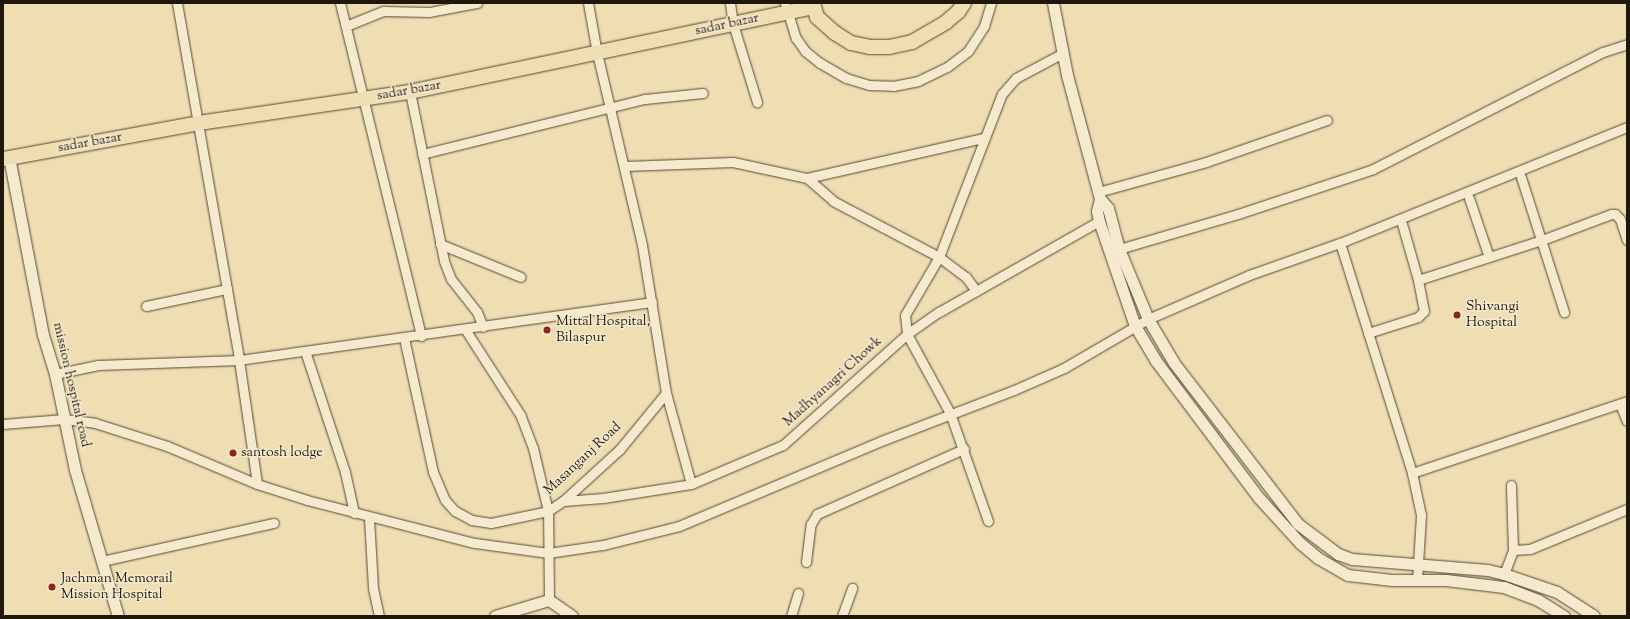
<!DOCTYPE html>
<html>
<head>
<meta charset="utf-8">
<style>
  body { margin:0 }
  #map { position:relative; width:1630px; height:619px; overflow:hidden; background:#f0deb3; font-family:"Sorts Mill Goudy",serif }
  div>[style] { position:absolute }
  .roads { filter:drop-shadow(0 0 1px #534836) drop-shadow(0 0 1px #534836) }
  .minor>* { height:9px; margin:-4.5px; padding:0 4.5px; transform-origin:4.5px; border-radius:4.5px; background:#f5eace }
  .tertiary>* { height:11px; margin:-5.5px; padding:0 5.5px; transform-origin:5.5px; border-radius:5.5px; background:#f5eace }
  .primary>* { height:14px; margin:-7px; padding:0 7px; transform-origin:7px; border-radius:7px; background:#f0deb3 }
  .dots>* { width:11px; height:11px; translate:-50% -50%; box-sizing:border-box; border:2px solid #f5eace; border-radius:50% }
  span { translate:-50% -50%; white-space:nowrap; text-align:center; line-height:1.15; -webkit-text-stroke:3px #f5eace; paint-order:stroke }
  .street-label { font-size:14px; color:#1f160c }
  .poi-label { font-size:14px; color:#1f160c }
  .left { translate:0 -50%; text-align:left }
  .frame { position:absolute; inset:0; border:4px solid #1f160c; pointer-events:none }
</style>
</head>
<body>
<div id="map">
  <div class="roads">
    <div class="minor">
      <div style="left:177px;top:3px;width:362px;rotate:80.1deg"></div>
      <div style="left:239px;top:360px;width:125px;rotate:81.7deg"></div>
      <div style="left:340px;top:3px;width:343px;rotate:76.3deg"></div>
      <div style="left:588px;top:3px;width:51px;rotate:79.8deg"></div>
      <div style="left:597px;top:53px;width:197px;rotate:76.8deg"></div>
      <div style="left:642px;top:245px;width:150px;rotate:80.8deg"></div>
      <div style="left:666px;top:393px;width:94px;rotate:74.6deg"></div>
      <div style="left:730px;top:3px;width:21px;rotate:82deg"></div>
      <div style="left:733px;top:24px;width:82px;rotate:72.9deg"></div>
      <div style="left:785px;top:3px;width:37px;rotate:73deg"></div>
      <div style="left:796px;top:38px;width:16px;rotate:55deg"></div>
      <div style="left:805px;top:51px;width:19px;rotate:39deg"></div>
      <div style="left:820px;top:63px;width:30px;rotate:30deg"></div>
      <div style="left:846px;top:78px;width:24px;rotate:17deg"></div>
      <div style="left:869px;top:85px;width:24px;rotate:2deg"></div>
      <div style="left:893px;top:86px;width:25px;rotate:-11deg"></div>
      <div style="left:918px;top:81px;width:32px;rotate:-26deg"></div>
      <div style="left:947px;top:67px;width:26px;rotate:-37deg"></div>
      <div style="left:968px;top:51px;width:30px;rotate:-57deg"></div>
      <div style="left:984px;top:26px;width:24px;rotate:-73deg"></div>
      <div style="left:346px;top:26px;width:40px;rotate:-22deg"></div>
      <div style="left:383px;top:11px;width:46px;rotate:1.2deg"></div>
      <div style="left:429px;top:12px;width:49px;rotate:-10.6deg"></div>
      <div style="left:410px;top:92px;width:172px;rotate:78.6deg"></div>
      <div style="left:444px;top:261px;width:19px;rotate:69deg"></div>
      <div style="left:451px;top:279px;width:42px;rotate:51.8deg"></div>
      <div style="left:477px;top:312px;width:16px;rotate:68deg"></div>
      <div style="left:422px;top:154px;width:230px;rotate:-13.9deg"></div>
      <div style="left:645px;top:99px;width:58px;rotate:-5.9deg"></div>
      <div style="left:625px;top:166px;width:108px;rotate:-2.1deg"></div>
      <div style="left:733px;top:162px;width:76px;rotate:12.2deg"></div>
      <div style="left:807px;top:178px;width:35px;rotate:41deg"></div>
      <div style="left:833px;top:201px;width:120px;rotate:27.8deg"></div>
      <div style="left:939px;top:257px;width:34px;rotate:37deg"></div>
      <div style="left:966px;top:277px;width:17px;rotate:54deg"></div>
      <div style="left:1521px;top:177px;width:142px;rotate:72.3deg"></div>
      <div style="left:807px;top:178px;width:180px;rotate:-12.8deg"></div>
      <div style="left:1098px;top:192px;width:112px;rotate:-15.5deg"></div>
      <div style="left:1206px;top:162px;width:128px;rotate:-19.1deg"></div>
      <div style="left:1469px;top:198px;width:62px;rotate:71.3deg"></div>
      <div style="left:1340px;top:243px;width:241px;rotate:72.6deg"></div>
      <div style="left:1412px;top:473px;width:43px;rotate:77.9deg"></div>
      <div style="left:1421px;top:515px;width:65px;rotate:93.5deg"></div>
      <div style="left:440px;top:244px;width:87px;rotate:22.2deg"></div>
      <div style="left:1119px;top:249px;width:124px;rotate:-16.4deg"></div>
      <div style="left:1238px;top:214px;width:142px;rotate:-18.4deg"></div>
      <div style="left:1373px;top:169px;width:258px;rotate:-27deg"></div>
      <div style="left:1603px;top:52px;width:25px;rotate:-18deg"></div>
      <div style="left:1418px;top:280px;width:130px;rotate:-17.9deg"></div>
      <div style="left:1542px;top:240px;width:74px;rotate:-20.6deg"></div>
      <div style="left:1611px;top:214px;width:4px"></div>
      <div style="left:1615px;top:214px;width:7px;rotate:45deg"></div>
      <div style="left:1620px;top:219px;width:22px;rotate:72deg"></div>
      <div style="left:146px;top:306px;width:83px;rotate:-11.9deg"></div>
      <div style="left:1368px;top:333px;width:52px;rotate:-17.7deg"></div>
      <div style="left:1418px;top:317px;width:8px;rotate:-45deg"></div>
      <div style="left:1424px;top:311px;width:32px;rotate:-101deg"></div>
      <div style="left:1418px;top:280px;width:58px;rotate:-105.9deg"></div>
      <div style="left:404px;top:338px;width:137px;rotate:77.8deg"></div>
      <div style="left:433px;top:472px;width:30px;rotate:67deg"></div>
      <div style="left:445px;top:500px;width:15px;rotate:48deg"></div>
      <div style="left:455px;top:511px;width:19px;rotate:28deg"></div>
      <div style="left:472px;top:520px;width:19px;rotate:9deg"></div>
      <div style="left:491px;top:523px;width:58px;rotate:-11.9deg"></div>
      <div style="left:548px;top:511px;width:65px;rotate:-103.4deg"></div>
      <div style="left:533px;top:448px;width:34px;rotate:-111deg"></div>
      <div style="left:521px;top:416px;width:103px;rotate:-122.8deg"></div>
      <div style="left:305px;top:351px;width:127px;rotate:71.7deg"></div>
      <div style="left:345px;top:472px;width:42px;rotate:77.6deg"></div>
      <div style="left:55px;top:374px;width:44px;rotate:-11.8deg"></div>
      <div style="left:98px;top:365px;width:141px;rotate:-2deg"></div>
      <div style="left:239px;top:360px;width:417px;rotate:-8deg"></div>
      <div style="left:1620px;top:404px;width:18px;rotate:68deg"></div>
      <div style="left:3px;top:424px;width:61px;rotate:-4.7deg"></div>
      <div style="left:64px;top:419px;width:31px;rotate:7deg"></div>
      <div style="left:95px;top:423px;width:76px;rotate:17.7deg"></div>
      <div style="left:167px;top:446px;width:98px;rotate:22.9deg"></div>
      <div style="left:257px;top:484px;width:52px;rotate:17.7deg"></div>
      <div style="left:307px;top:500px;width:173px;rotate:14.4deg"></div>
      <div style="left:475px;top:543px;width:74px;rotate:7.8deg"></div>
      <div style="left:548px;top:553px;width:56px;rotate:-8.3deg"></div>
      <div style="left:603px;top:545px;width:78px;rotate:-14deg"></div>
      <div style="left:679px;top:526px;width:219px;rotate:-22.8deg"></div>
      <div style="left:881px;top:441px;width:142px;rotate:-21deg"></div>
      <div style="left:1014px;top:390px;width:55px;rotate:-23.7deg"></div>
      <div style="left:1064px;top:368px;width:97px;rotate:-30.3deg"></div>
      <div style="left:1148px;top:319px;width:110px;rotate:-23.5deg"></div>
      <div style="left:1249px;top:275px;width:96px;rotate:-19.4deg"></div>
      <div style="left:1340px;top:243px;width:310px;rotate:-22deg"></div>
      <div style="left:1412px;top:473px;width:227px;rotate:-18.5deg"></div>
      <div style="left:563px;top:501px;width:40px;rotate:-4.3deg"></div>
      <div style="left:603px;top:498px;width:89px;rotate:-9deg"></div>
      <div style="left:691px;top:484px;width:100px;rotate:-23deg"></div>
      <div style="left:783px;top:445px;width:166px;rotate:-41.8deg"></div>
      <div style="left:907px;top:334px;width:39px;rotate:-35deg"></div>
      <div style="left:939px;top:312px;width:184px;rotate:-29.6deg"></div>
      <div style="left:369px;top:518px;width:70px;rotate:86.7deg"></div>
      <div style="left:373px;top:588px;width:29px;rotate:78deg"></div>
      <div style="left:988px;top:521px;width:114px;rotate:-109.4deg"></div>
      <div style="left:950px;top:413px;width:90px;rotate:-118.6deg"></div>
      <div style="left:907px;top:334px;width:19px;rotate:-96deg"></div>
      <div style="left:905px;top:315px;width:67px;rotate:-59.6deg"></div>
      <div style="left:939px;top:257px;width:175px;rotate:-68.9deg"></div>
      <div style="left:1002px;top:94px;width:21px;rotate:-49deg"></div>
      <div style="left:1016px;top:78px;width:53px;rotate:-28deg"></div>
      <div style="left:1513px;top:550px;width:17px;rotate:-3deg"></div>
      <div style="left:1530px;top:549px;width:105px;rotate:-22.4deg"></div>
      <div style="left:102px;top:561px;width:176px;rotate:-12.5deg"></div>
      <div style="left:806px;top:562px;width:38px;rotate:-83deg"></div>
      <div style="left:811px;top:524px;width:12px;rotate:-59deg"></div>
      <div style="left:817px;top:514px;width:161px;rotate:-23.9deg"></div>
      <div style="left:1504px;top:574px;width:26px;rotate:-69deg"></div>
      <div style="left:1513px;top:550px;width:65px;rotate:-91.8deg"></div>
      <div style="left:549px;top:600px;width:89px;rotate:-90.6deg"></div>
      <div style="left:548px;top:511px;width:18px;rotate:-34deg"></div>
      <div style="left:563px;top:501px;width:77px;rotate:-42.4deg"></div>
      <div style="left:620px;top:449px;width:72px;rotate:-50.6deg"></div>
      <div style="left:791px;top:616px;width:24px;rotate:-73deg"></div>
      <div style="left:842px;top:616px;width:30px;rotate:-70deg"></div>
    </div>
    <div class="tertiary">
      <div style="left:1053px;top:3px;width:73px;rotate:79deg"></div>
      <div style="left:1067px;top:75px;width:128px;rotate:75.1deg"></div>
      <div style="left:1100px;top:199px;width:12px;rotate:48deg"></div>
      <div style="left:1108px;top:208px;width:42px;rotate:75deg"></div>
      <div style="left:1119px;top:249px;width:76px;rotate:67.5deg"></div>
      <div style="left:1148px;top:319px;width:51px;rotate:59.4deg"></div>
      <div style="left:1174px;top:363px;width:203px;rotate:52.4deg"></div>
      <div style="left:1298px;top:524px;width:50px;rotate:36.9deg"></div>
      <div style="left:1338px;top:554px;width:15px;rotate:20deg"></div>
      <div style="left:1352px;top:559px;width:136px;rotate:4.6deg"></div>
      <div style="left:1488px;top:570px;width:16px;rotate:14deg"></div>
      <div style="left:1504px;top:574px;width:56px;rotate:18.8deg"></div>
      <div style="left:1557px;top:592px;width:44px;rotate:33deg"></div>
      <div style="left:9px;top:157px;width:181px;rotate:79.2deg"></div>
      <div style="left:43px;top:335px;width:41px;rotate:72.9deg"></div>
      <div style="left:55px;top:374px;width:98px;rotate:78.2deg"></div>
      <div style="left:75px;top:470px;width:152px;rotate:73.6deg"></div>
      <div style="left:1100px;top:199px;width:12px;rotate:104deg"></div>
      <div style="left:1097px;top:211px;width:10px;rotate:79deg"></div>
      <div style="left:1099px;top:221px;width:111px;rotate:71.1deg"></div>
      <div style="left:1135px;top:326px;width:41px;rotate:59deg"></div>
      <div style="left:1156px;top:361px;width:171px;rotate:53.1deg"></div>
      <div style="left:1259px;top:498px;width:61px;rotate:47.7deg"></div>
      <div style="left:1300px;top:543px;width:23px;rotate:40deg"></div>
      <div style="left:1318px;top:558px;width:34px;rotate:30deg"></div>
      <div style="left:1348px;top:575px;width:44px;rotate:6.5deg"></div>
      <div style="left:1392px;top:580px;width:54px"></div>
      <div style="left:1446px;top:580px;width:58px;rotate:6.9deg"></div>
      <div style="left:1504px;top:587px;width:36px;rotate:21deg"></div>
      <div style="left:1538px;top:600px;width:31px;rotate:32deg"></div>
      <div style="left:495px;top:616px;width:56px;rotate:-16.5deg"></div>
      <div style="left:549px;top:600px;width:28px;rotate:35deg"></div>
    </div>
    <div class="primary">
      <div style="left:813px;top:3px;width:15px;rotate:74deg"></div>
      <div style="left:817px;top:17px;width:24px;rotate:42deg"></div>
      <div style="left:835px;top:33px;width:19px;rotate:32deg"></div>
      <div style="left:851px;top:43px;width:19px;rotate:12deg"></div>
      <div style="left:870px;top:47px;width:19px"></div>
      <div style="left:889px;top:47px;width:24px;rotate:-12deg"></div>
      <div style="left:912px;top:42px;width:39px;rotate:-30deg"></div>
      <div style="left:946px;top:22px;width:16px;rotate:-40deg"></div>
      <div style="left:958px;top:12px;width:11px;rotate:-56deg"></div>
      <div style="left:3px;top:159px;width:199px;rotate:-10.4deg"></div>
      <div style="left:199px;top:123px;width:213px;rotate:-8.4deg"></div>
      <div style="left:410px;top:92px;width:412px;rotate:-11.9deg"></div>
    </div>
  </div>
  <div class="dots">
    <div style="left:1457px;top:315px;background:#8f2418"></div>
    <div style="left:547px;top:330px;background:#8f2418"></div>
    <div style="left:233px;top:453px;background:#8f2418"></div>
    <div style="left:52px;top:587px;background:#8f2418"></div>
  </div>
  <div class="street-label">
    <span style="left:727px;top:25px;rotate:-12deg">sadar bazar</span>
    <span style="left:409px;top:91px;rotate:-10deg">sadar bazar</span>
    <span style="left:90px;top:143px;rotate:-10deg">sadar bazar</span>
    <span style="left:833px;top:382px;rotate:-42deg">Madhyanagri Chowk</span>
    <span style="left:71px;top:385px;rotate:77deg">mission hospital road</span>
    <span style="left:583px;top:459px;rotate:-43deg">Masanganj Road</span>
  </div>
  <div class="poi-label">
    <span class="left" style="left:1466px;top:315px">Shivangi<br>Hospital</span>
    <span class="left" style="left:556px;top:330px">Mittal Hospital,<br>Bilaspur</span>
    <span class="left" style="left:241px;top:453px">santosh lodge</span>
    <span class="left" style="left:61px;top:587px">Jachman Memorail<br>Mission Hospital</span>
  </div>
  <div class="frame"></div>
</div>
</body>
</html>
